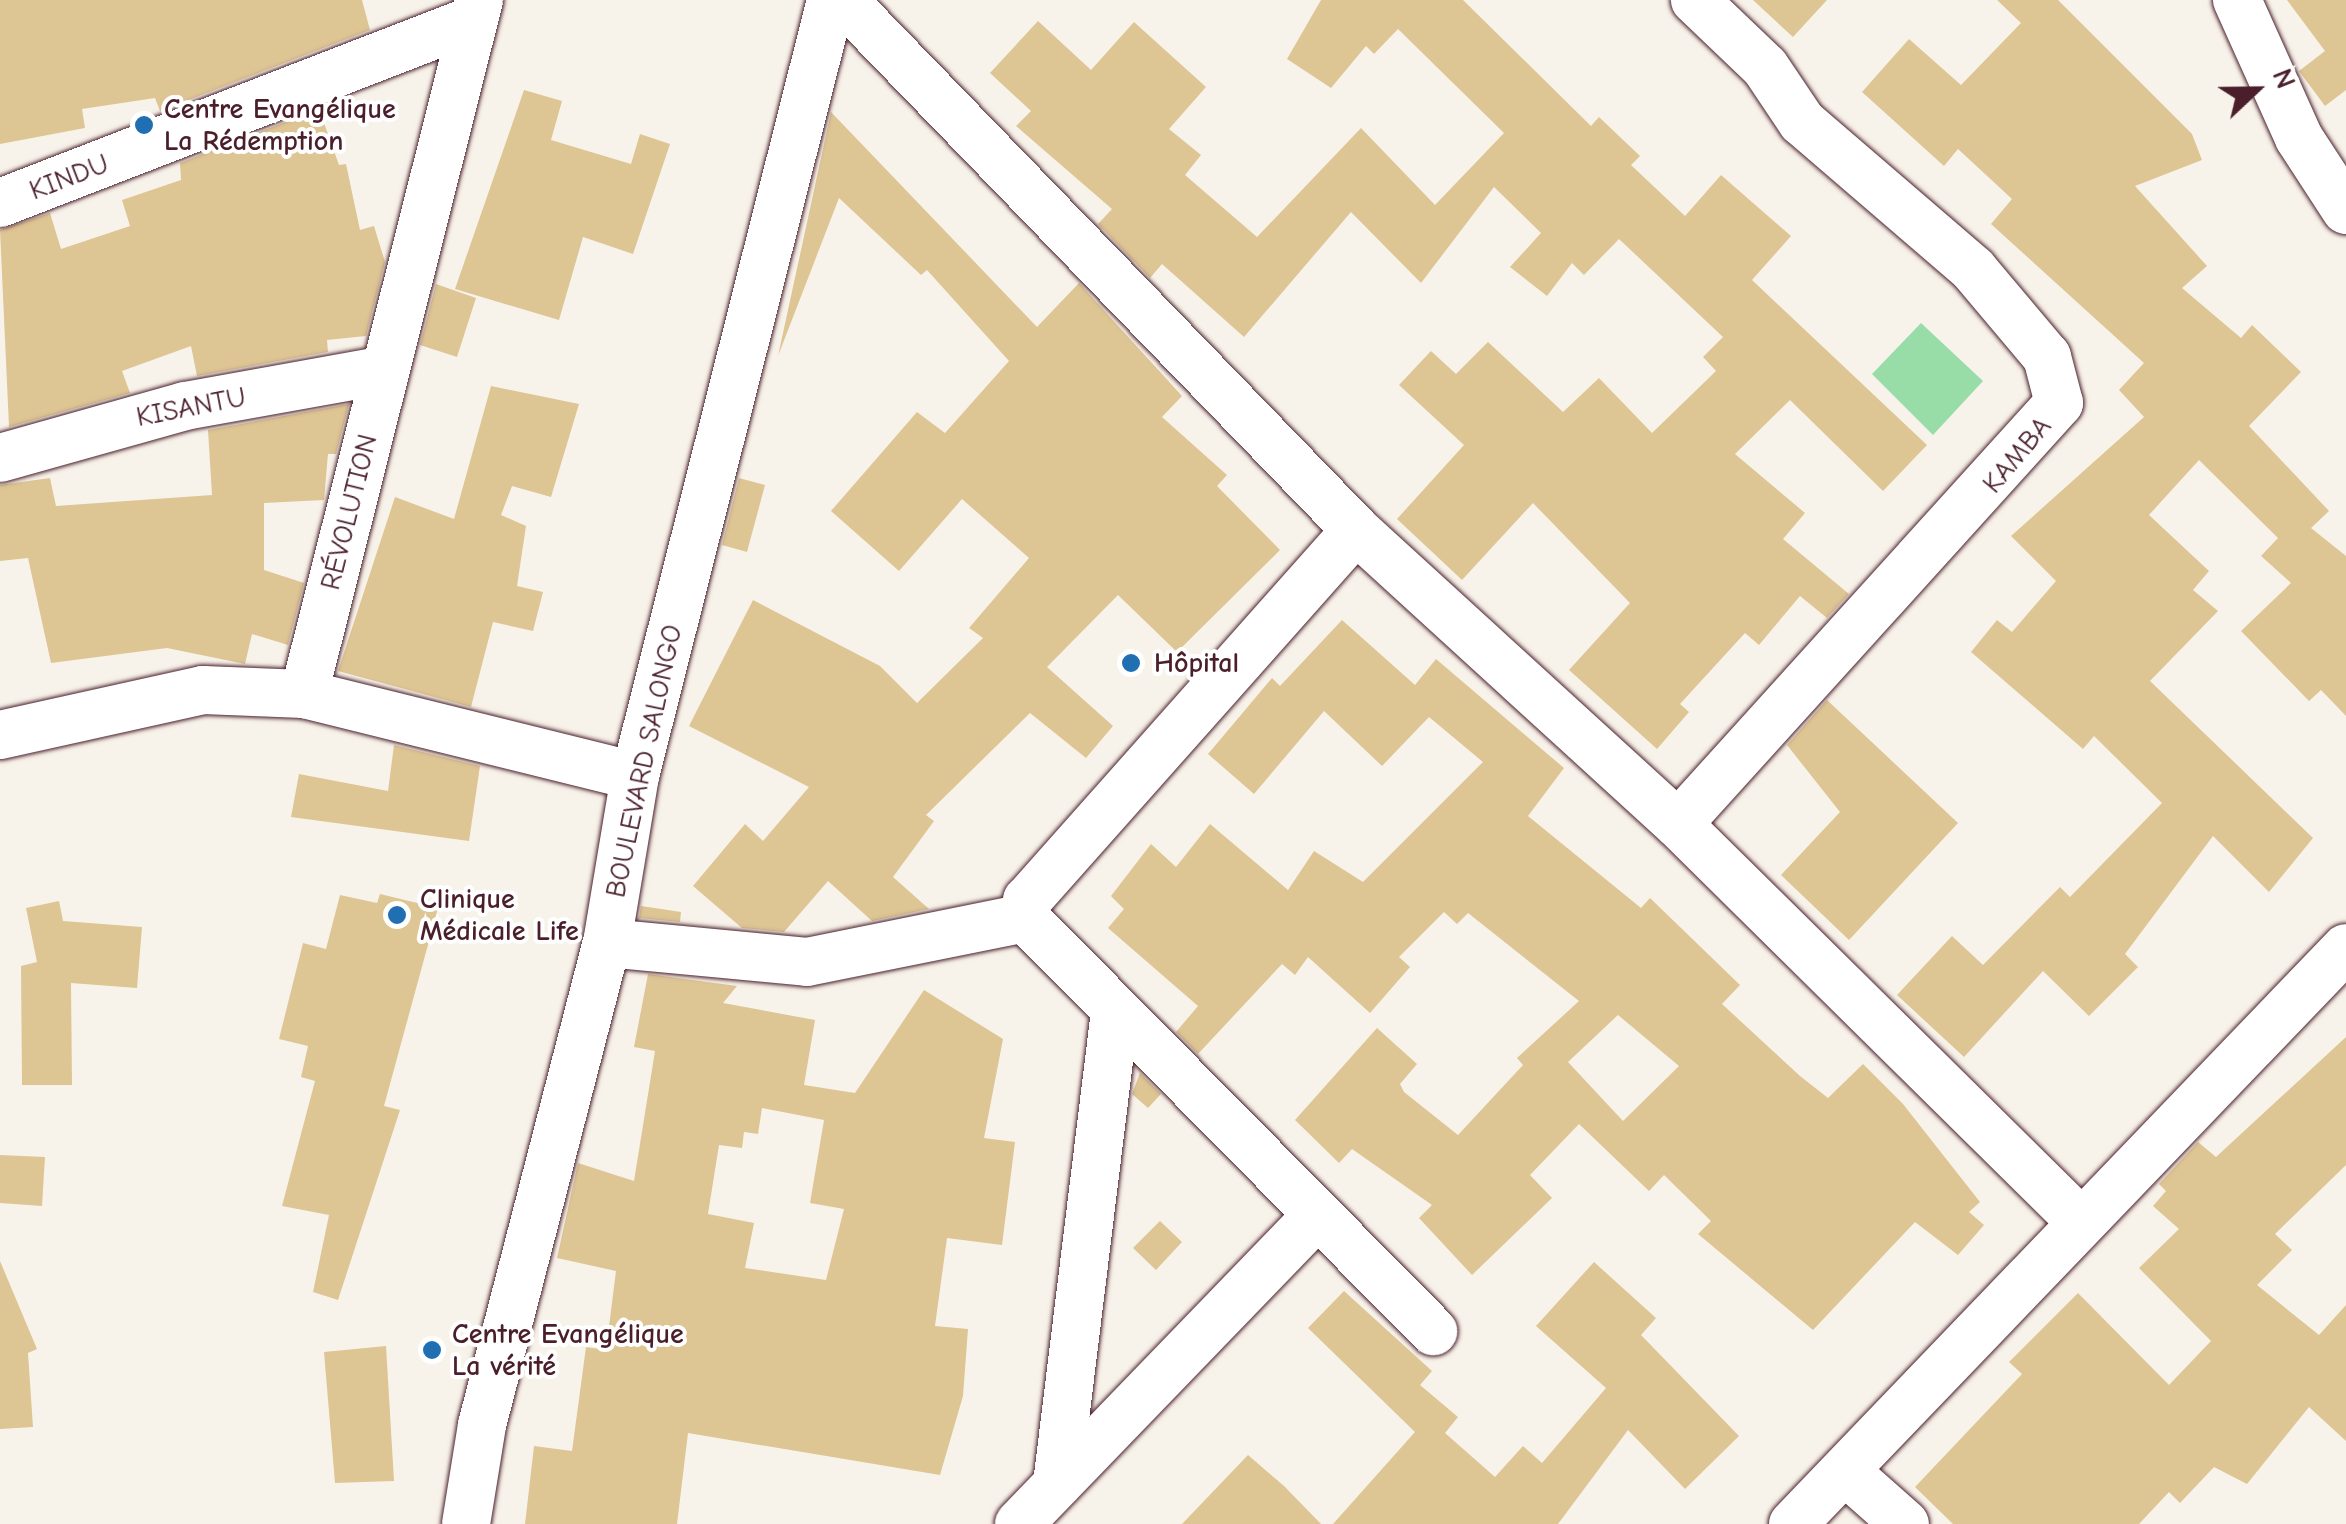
<!DOCTYPE html>
<html>
<head>
<meta charset="utf-8">
<style>
  body { margin:0 }
  #map { position:relative; width:2346px; height:1524px; overflow:hidden; background:#f8f3ea; font-family:"Comic Neue",sans-serif }
  div>[style] { position:absolute }
  .green>* { inset:0; background:#98dca8 }
  .building>* { inset:0; background:#dec594 }
  .roads { filter:drop-shadow(0 0 2px #4a1f2b) drop-shadow(0 0 2px #4a1f2b) }
  .minor>* { height:48px; margin:-24px; padding:0 24px; transform-origin:24px; border-radius:24px; background:#fff }
  .dots>* { width:28px; height:28px; translate:-50% -50%; box-sizing:border-box; border:5px solid #fff; border-radius:50% }
  span { translate:-50% -50%; white-space:nowrap; text-align:center; line-height:1.15; -webkit-text-stroke:8px #fff; paint-order:stroke }
  .poi-label { font-size:28px; color:#4a1f2b; font-weight:700 }
  .left { translate:0 -50%; text-align:left }
  .street-label { font-size:28px; color:#4a1f2b }
  .north { position:absolute; left:2206px; top:40px; width:100px; height:100px; -webkit-text-stroke:8px #fff; paint-order:stroke; rotate:68deg; font-size:28px; font-weight:700; line-height:40px; text-align:center; color:#4a1f2b }
  .north::after { content:''; display:block; margin:auto; width:35px; height:45px; background:#4a1f2b; clip-path:polygon(50% 0,100% 100%,50% 72%,0 100%) }
</style>
</head>
<body>
<div id="map">
  <div class="green">
    <div style="clip-path:polygon(1921px 323px,1983px 381px,1933px 435px,1872px 374px)"></div>
  </div>
  <div class="building">
    <div style="clip-path:polygon(0 0,362px 0,370px 30px,160px 111px,155px 98px,82px 109px,85px 128px,0 144px)"></div>
    <div style="clip-path:polygon(1321px 0,1463px 0,1591px 126px,1599px 117px,1640px 156px,1631px 165px,1685px 216px,1721px 175px,1791px 236px,1752px 280px,1927px 445px,1883px 491px,1790px 400px,1735px 454px,1805px 513px,1783px 539px,1849px 594px,1827px 618px,1800px 596px,1759px 645px,1745px 633px,1680px 704px,1689px 712px,1657px 749px,1569px 670px,1630px 603px,1533px 503px,1462px 580px,1397px 519px,1464px 445px,1399px 385px,1431px 351px,1456px 374px,1488px 342px,1563px 412px,1599px 378px,1652px 433px,1716px 371px,1703px 357px,1723px 337px,1619px 239px,1584px 275px,1572px 263px,1547px 296px,1510px 267px,1541px 233px,1494px 187px,1421px 283px,1351px 212px,1244px 337px,1162px 264px,1150px 278px,1098px 224px,1112px 209px,1016px 126px,1031px 111px,990px 73px,1038px 21px,1091px 70px,1134px 22px,1206px 87px,1169px 129px,1201px 155px,1185px 175px,1257px 237px,1361px 128px,1435px 205px,1504px 133px,1398px 29px,1374px 54px,1366px 46px,1331px 88px,1287px 59px)"></div>
    <div style="clip-path:polygon(1753px 0,1827px 0,1793px 37px)"></div>
    <div style="clip-path:polygon(1997px 0,2058px 0,2192px 134px,2202px 160px,2135px 186px,2207px 266px,2182px 288px,2241px 338px,2252px 325px,2301px 372px,2249px 426px,2329px 511px,2311px 528px,2346px 556px,2346px 716px,2321px 690px,2309px 701px,2241px 631px,2291px 583px,2261px 556px,2278px 538px,2199px 460px,2149px 515px,2209px 571px,2193px 590px,2218px 611px,2150px 681px,2313px 838px,2269px 892px,2213px 836px,2125px 954px,2138px 967px,2089px 1016px,2043px 971px,1964px 1057px,1897px 995px,1952px 936px,1983px 965px,2060px 887px,2070px 897px,2162px 803px,2094px 736px,2083px 749px,1971px 652px,1997px 620px,2012px 632px,2056px 581px,2011px 536px,2144px 417px,2119px 390px,2144px 363px,1991px 224px,2012px 199px,1958px 149px,1944px 166px,1862px 92px,1909px 39px,1961px 85px,2021px 23px)"></div>
    <div style="clip-path:polygon(2287px 0,2346px 0,2346px 90px,2325px 106px,2299px 71px,2325px 51px)"></div>
    <div style="clip-path:polygon(524px 90px,562px 101px,551px 140px,631px 164px,640px 134px,670px 144px,633px 254px,583px 237px,559px 320px,455px 289px)"></div>
    <div style="clip-path:polygon(319px 109px,339px 165px,346px 164px,360px 230px,374px 226px,385px 262px,366px 336px,327px 340px,328px 352px,197px 376px,191px 346px,122px 371px,130px 393px,9px 427px,0 230px,50px 213px,61px 249px,130px 226px,122px 200px,181px 180px,180px 163px)"></div>
    <div style="clip-path:polygon(831px 112px,1037px 327px,1079px 283px,1182px 396px,1162px 417px,1227px 475px,1217px 486px,1280px 550px,1177px 652px,1118px 595px,1047px 667px,1113px 726px,1086px 758px,1030px 713px,926px 815px,934px 821px,893px 877px,929px 909px,872px 921px,828px 881px,784px 932px,742px 928px,693px 886px,745px 824px,763px 841px,809px 787px,689px 726px,753px 600px,880px 666px,917px 703px,983px 638px,969px 628px,1029px 558px,962px 499px,899px 571px,831px 511px,917px 412px,945px 433px,1009px 361px,927px 270px,921px 275px,839px 198px,778px 356px)"></div>
    <div style="clip-path:polygon(436px 284px,476px 298px,457px 357px,420px 345px)"></div>
    <div style="clip-path:polygon(491px 386px,579px 404px,551px 497px,512px 486px,501px 515px,526px 526px,517px 586px,543px 592px,533px 631px,493px 622px,471px 707px,338px 671px,395px 497px,454px 519px)"></div>
    <div style="clip-path:polygon(349px 404px,336px 454px,328px 454px,324px 500px,264px 503px,264px 570px,304px 583px,288px 645px,252px 634px,245px 664px,167px 648px,51px 663px,28px 558px,0 561px,0 485px,50px 478px,56px 506px,212px 495px,208px 430px)"></div>
    <div style="clip-path:polygon(739px 478px,765px 485px,747px 552px,722px 545px)"></div>
    <div style="clip-path:polygon(evenodd,1342px 620px,1415px 685px,1436px 659px,1564px 768px,1528px 816px,1641px 908px,1650px 898px,1740px 985px,1722px 1004px,1800px 1076px,1828px 1098px,1863px 1064px,1903px 1104px,1980px 1202px,1969px 1212px,1984px 1225px,1958px 1255px,1915px 1222px,1813px 1330px,1698px 1234px,1711px 1221px,1664px 1175px,1649px 1191px,1579px 1124px,1530px 1175px,1552px 1198px,1472px 1275px,1419px 1218px,1432px 1205px,1352px 1149px,1339px 1163px,1295px 1120px,1377px 1028px,1417px 1064px,1400px 1084px,1404px 1092px,1458px 1135px,1523px 1065px,1517px 1058px,1579px 1001px,1468px 913px,1457px 924px,1444px 912px,1399px 957px,1410px 967px,1370px 1013px,1308px 957px,1295px 975px,1282px 964px,1198px 1054px,1176px 1032px,1198px 1006px,1108px 928px,1124px 909px,1111px 896px,1151px 844px,1176px 867px,1210px 824px,1288px 890px,1314px 851px,1363px 882px,1483px 762px,1429px 717px,1382px 766px,1324px 711px,1254px 794px,1208px 754px,1272px 678px,1280px 686px,1342px 620px,1618px 1015px,1679px 1066px,1623px 1121px,1568px 1062px,1618px 1015px)"></div>
    <div style="clip-path:polygon(1827px 700px,1958px 823px,1849px 940px,1781px 875px,1840px 812px,1787px 745px)"></div>
    <div style="clip-path:polygon(394px 745px,480px 766px,469px 841px,291px 817px,299px 774px,388px 791px)"></div>
    <div style="clip-path:polygon(380px 894px,438px 908px,384px 1106px,400px 1110px,338px 1300px,313px 1292px,329px 1215px,282px 1206px,315px 1081px,301px 1077px,308px 1046px,279px 1039px,303px 943px,326px 949px,340px 895px,377px 903px)"></div>
    <div style="clip-path:polygon(59px 901px,63px 921px,142px 927px,137px 988px,71px 983px,72px 1085px,22px 1085px,21px 966px,37px 962px,26px 908px)"></div>
    <div style="clip-path:polygon(641px 906px,681px 912px,680px 922px,639px 918px)"></div>
    <div style="clip-path:polygon(evenodd,648px 974px,737px 986px,723px 1003px,815px 1020px,804px 1085px,855px 1093px,924px 990px,1003px 1039px,984px 1138px,1015px 1142px,1002px 1245px,947px 1238px,935px 1326px,968px 1329px,963px 1396px,940px 1475px,688px 1433px,677px 1524px,525px 1524px,534px 1446px,572px 1451px,586px 1347px,606px 1350px,616px 1271px,557px 1258px,578px 1163px,634px 1181px,655px 1051px,634px 1047px,648px 974px,762px 1108px,824px 1120px,810px 1203px,844px 1209px,826px 1280px,745px 1268px,754px 1223px,708px 1214px,719px 1145px,742px 1148px,744px 1132px,758px 1134px,762px 1108px)"></div>
    <div style="clip-path:polygon(2346px 1037px,2346px 1165px,2275px 1234px,2292px 1250px,2257px 1285px,2319px 1335px,2346px 1305px,2346px 1441px,2309px 1407px,2247px 1484px,2214px 1467px,2180px 1503px,2169px 1492px,2139px 1524px,1953px 1524px,1915px 1487px,2022px 1374px,2009px 1362px,2078px 1293px,2169px 1385px,2211px 1341px,2139px 1268px,2179px 1229px,2153px 1206px,2166px 1191px,2159px 1184px,2198px 1142px,2216px 1157px)"></div>
    <div style="clip-path:polygon(1140px 1073px,1161px 1094px,1148px 1108px,1132px 1094px)"></div>
    <div style="clip-path:polygon(0 1155px,45px 1157px,42px 1206px,0 1203px)"></div>
    <div style="clip-path:polygon(1160px 1221px,1182px 1242px,1156px 1270px,1133px 1248px)"></div>
    <div style="clip-path:polygon(0 1261px,37px 1349px,28px 1353px,33px 1427px,0 1429px)"></div>
    <div style="clip-path:polygon(1594px 1262px,1656px 1318px,1641px 1335px,1739px 1436px,1685px 1489px,1628px 1430px,1558px 1524px,1333px 1524px,1415px 1432px,1308px 1328px,1344px 1291px,1432px 1371px,1420px 1385px,1458px 1417px,1445px 1433px,1495px 1477px,1523px 1446px,1542px 1463px,1606px 1388px,1536px 1326px)"></div>
    <div style="clip-path:polygon(386px 1346px,394px 1481px,335px 1483px,324px 1352px)"></div>
    <div style="clip-path:polygon(1248px 1455px,1284px 1486px,1321px 1524px,1182px 1524px)"></div>
  </div>
  <div class="roads">
    <div class="minor">
      <div style="left:479px;top:0;width:716px;rotate:104.15deg"></div>
      <div style="left:304px;top:694px;width:341px;rotate:13.9deg"></div>
      <div style="left:843px;top:0;width:738px;rotate:45.93deg"></div>
      <div style="left:1356px;top:530px;width:436px;rotate:42.4deg"></div>
      <div style="left:1678px;top:824px;width:564px;rotate:44.64deg"></div>
      <div style="left:2237px;top:0;width:151px;rotate:65.8deg"></div>
      <div style="left:2299px;top:138px;width:86px;rotate:56.9deg"></div>
      <div style="left:0;top:203px;width:507px;rotate:-21.15deg"></div>
      <div style="left:0;top:458px;width:192px;rotate:-15.7deg"></div>
      <div style="left:185px;top:406px;width:203px;rotate:-10.2deg"></div>
      <div style="left:1356px;top:530px;width:495px;rotate:131.6deg"></div>
      <div style="left:1027px;top:900px;width:18px;rotate:96deg"></div>
      <div style="left:1025px;top:918px;width:581px;rotate:45.35deg"></div>
      <div style="left:0;top:735px;width:208px;rotate:-12.5deg"></div>
      <div style="left:203px;top:690px;width:101px;rotate:2.3deg"></div>
      <div style="left:1678px;top:824px;width:568px;rotate:-47.86deg"></div>
      <div style="left:2059px;top:403px;width:48px;rotate:-104.6deg"></div>
      <div style="left:2047px;top:357px;width:115px;rotate:-130.1deg"></div>
      <div style="left:1973px;top:269px;width:225px;rotate:-139.3deg"></div>
      <div style="left:1802px;top:122px;width:66px;rotate:-123.9deg"></div>
      <div style="left:1765px;top:67px;width:97px;rotate:-136.3deg"></div>
      <div style="left:607px;top:943px;width:201px;rotate:5.4deg"></div>
      <div style="left:807px;top:962px;width:222px;rotate:-11.4deg"></div>
      <div style="left:1845px;top:1471px;width:80px;rotate:41.5deg"></div>
      <div style="left:1057px;top:1484px;width:470px;rotate:-83deg"></div>
      <div style="left:466px;top:1524px;width:100px;rotate:-80.8deg"></div>
      <div style="left:482px;top:1425px;width:498px;rotate:-75.5deg"></div>
      <div style="left:607px;top:943px;width:169px;rotate:-80.5deg"></div>
      <div style="left:635px;top:776px;width:800px;rotate:-75.82deg"></div>
      <div style="left:1019px;top:1524px;width:424px;rotate:-46deg"></div>
      <div style="left:1793px;top:1524px;width:798px;rotate:-46.17deg"></div>
    </div>
  </div>
  <div class="dots">
    <div style="left:144px;top:125px;background:#1f6fb2"></div>
    <div style="left:1131px;top:663px;background:#1f6fb2"></div>
    <div style="left:397px;top:915px;background:#1f6fb2"></div>
    <div style="left:432px;top:1350px;background:#1f6fb2"></div>
  </div>
  <div class="poi-label">
    <span class="left" style="left:164px;top:125px">Centre Evangélique<br>La Rédemption</span>
    <span class="left" style="left:1154px;top:663px">Hôpital</span>
    <span class="left" style="left:420px;top:915px">Clinique<br>Médicale Life</span>
    <span class="left" style="left:452px;top:1350px">Centre Evangélique<br>La vérité</span>
  </div>
  <div class="street-label">
    <span style="left:69px;top:177px;rotate:-21deg">KINDU</span>
    <span style="left:191px;top:407px;rotate:-11deg">KISANTU</span>
    <span style="left:2017px;top:455px;rotate:-50deg">KAMBA</span>
    <span style="left:349px;top:512px;rotate:-76deg">RÉVOLUTION</span>
    <span style="left:644px;top:761px;rotate:-78deg">BOULEVARD SALONGO</span>
  </div>
  <div class="north">N</div>
</div>
</body>
</html>
